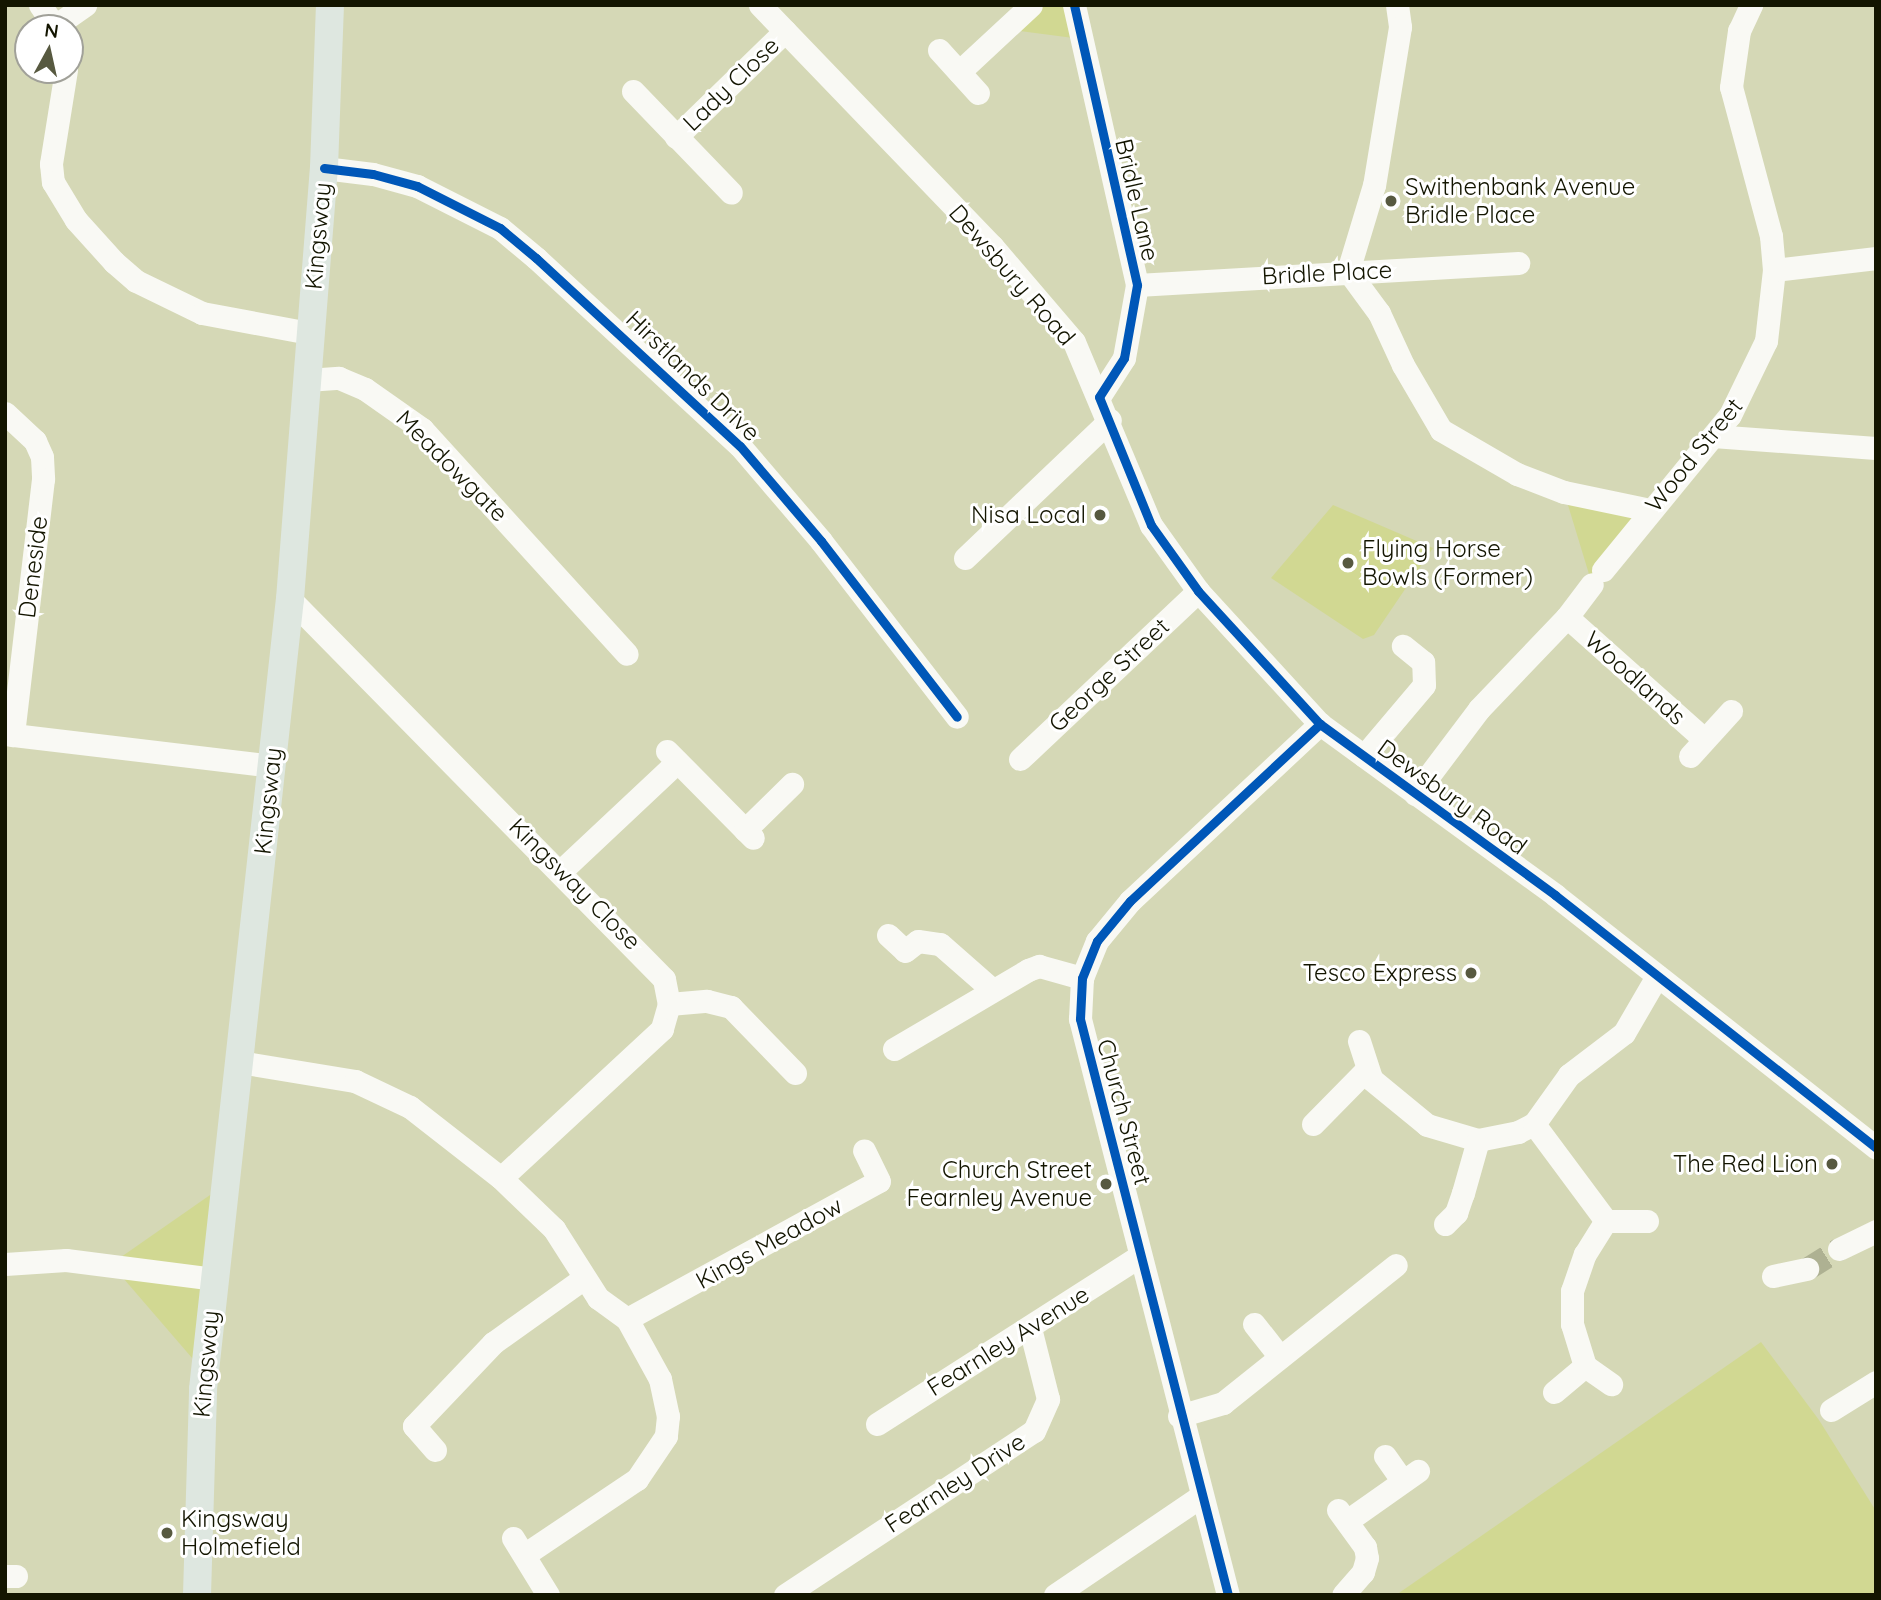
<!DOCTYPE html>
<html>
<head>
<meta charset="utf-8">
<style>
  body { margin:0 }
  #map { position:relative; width:1881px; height:1600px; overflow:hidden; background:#d5d8b6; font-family:Quicksand,sans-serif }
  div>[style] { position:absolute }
  .green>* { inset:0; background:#d1d892 }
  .minor-tunnel>* { height:23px; margin-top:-11.5px; transform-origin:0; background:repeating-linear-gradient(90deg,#aeb192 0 23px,transparent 0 34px) }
  .minor>* { height:23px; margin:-11.5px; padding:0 11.5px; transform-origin:11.5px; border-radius:11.5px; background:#f9f9f4 }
  .major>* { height:28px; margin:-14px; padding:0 14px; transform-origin:14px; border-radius:14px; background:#dee7e0 }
  .cycleway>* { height:9px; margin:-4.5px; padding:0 4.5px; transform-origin:4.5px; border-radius:4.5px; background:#0057b8 }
  .dots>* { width:19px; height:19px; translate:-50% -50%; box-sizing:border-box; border:4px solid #fff; border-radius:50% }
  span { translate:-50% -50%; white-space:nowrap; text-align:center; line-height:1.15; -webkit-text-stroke:6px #fff; paint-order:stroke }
  .street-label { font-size:24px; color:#131500 }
  .poi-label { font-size:24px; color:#131500 }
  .left { translate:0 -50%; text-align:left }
  .right { translate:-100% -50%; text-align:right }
  .frame { position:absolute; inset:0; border:7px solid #131500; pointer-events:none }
  .north { position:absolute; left:14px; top:14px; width:70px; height:70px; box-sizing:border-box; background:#fff; border:2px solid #a1a199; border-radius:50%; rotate:8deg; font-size:19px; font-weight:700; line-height:28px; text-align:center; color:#131500 }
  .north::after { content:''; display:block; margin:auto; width:24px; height:32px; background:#575940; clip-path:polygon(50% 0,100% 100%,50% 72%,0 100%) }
</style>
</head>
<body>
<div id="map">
  <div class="green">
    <div style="clip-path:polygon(1031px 5px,1074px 5px,1081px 39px,1004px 29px)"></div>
    <div style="clip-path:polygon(1564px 492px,1650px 510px,1592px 584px)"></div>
    <div style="clip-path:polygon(1333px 505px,1433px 548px,1374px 635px,1363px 639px,1271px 578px)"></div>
    <div style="clip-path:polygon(223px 1186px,205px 1373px,111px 1264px)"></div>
    <div style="clip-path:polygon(1761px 1342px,1819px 1420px,1876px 1511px,1876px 1595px,1396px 1595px)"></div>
  </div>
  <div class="minor-tunnel">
    <div style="left:1807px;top:1269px;width:38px;rotate:-32deg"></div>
  </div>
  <div class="minor">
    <div style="left:40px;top:5px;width:28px;rotate:55deg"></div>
    <div style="left:760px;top:5px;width:335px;rotate:46.1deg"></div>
    <div style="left:992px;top:246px;width:126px;rotate:49.5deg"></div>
    <div style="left:1074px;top:342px;width:199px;rotate:67.2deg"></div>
    <div style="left:1151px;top:525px;width:81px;rotate:54.5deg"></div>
    <div style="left:1198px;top:591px;width:180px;rotate:47.5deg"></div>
    <div style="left:1320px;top:724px;width:291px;rotate:36deg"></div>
    <div style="left:1555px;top:895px;width:409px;rotate:38.2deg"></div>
    <div style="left:1074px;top:5px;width:287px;rotate:77.3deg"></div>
    <div style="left:1137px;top:285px;width:74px;rotate:100.1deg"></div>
    <div style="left:1124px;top:358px;width:46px;rotate:122.7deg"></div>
    <div style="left:1397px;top:5px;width:22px;rotate:82deg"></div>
    <div style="left:1400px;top:27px;width:160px;rotate:99.3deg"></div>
    <div style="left:1374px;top:185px;width:90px;rotate:106.8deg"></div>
    <div style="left:1348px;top:271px;width:52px;rotate:53.6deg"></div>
    <div style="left:1379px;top:313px;width:57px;rotate:65.2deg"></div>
    <div style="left:1403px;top:365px;width:75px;rotate:59.7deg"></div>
    <div style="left:1441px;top:430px;width:88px;rotate:30.1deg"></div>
    <div style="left:1517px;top:474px;width:50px;rotate:21deg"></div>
    <div style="left:1564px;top:492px;width:88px;rotate:11.8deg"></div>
    <div style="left:55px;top:26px;width:37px;rotate:-35deg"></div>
    <div style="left:939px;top:50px;width:58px;rotate:47.8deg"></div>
    <div style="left:66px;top:70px;width:95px;rotate:99.1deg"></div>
    <div style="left:51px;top:164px;width:18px;rotate:84deg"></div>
    <div style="left:53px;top:182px;width:44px;rotate:58.8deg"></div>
    <div style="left:76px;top:220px;width:57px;rotate:47.9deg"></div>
    <div style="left:114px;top:262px;width:29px;rotate:41deg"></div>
    <div style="left:136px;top:281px;width:73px;rotate:25.9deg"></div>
    <div style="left:202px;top:313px;width:109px;rotate:10.6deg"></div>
    <div style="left:959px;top:72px;width:98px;rotate:-42.9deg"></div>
    <div style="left:633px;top:91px;width:141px;rotate:46.1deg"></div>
    <div style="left:676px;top:137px;width:152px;rotate:-44.2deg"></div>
    <div style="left:324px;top:168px;width:49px;rotate:7deg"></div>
    <div style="left:373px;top:174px;width:46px;rotate:15.3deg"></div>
    <div style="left:417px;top:186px;width:93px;rotate:26.8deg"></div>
    <div style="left:500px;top:228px;width:47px;rotate:39.8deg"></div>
    <div style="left:536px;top:258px;width:277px;rotate:42.7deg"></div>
    <div style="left:740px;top:446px;width:125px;rotate:49.5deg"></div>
    <div style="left:821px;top:541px;width:222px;rotate:52.3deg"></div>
    <div style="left:1774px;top:270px;width:103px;rotate:-6.7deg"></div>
    <div style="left:1137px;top:285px;width:382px;rotate:-3.3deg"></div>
    <div style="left:307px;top:380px;width:32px;rotate:-4deg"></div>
    <div style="left:339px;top:378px;width:28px;rotate:23deg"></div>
    <div style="left:365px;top:389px;width:70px;rotate:35.1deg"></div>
    <div style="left:422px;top:429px;width:304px;rotate:47.7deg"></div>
    <div style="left:5px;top:413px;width:41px;rotate:43deg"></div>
    <div style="left:35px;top:441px;width:17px;rotate:66deg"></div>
    <div style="left:42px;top:457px;width:22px;rotate:87deg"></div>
    <div style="left:43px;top:479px;width:258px;rotate:96.7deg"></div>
    <div style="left:1713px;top:436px;width:163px;rotate:4.2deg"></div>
    <div style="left:965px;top:558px;width:200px;rotate:-43.6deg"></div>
    <div style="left:1603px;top:570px;width:200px;rotate:-50.7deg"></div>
    <div style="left:1730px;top:415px;width:82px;rotate:-64.1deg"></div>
    <div style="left:1766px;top:341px;width:71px;rotate:-83.6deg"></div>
    <div style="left:1774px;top:270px;width:34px;rotate:-95deg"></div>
    <div style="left:1771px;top:236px;width:154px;rotate:-105deg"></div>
    <div style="left:1731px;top:87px;width:57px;rotate:-81.9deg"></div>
    <div style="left:1739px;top:31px;width:29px;rotate:-65deg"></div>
    <div style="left:290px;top:599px;width:533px;rotate:45.46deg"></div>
    <div style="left:664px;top:979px;width:25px;rotate:79deg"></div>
    <div style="left:669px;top:1004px;width:26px;rotate:106deg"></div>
    <div style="left:662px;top:1029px;width:219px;rotate:137.2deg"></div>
    <div style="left:1567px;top:617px;width:182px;rotate:41.7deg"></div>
    <div style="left:5px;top:734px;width:269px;rotate:6.8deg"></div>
    <div style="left:667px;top:751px;width:122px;rotate:45.3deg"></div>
    <div style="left:1364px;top:756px;width:93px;rotate:-49.8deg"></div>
    <div style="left:1424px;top:685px;width:23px;rotate:-92deg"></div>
    <div style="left:1423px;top:662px;width:26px;rotate:-141deg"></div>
    <div style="left:1690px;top:756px;width:61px;rotate:-47.7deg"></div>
    <div style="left:1020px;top:759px;width:245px;rotate:-43.3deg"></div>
    <div style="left:1415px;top:794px;width:106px;rotate:-53deg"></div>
    <div style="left:1479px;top:709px;width:127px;rotate:-46.3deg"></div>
    <div style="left:1567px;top:617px;width:41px;rotate:-52.9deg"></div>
    <div style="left:745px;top:830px;width:66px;rotate:-44.4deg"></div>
    <div style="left:562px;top:870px;width:158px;rotate:-43.2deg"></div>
    <div style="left:888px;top:935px;width:23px;rotate:43deg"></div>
    <div style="left:905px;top:951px;width:16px;rotate:-38deg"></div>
    <div style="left:918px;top:941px;width:22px;rotate:8deg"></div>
    <div style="left:940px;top:944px;width:67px;rotate:41.3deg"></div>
    <div style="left:669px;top:1004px;width:38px;rotate:-5deg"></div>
    <div style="left:707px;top:1001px;width:25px;rotate:14deg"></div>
    <div style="left:731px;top:1007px;width:92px;rotate:45.9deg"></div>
    <div style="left:1359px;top:1041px;width:40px;rotate:72deg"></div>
    <div style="left:1371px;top:1079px;width:72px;rotate:39.4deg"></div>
    <div style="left:1427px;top:1125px;width:53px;rotate:16.4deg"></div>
    <div style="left:1478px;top:1140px;width:41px;rotate:-11.3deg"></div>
    <div style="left:1518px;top:1132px;width:18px;rotate:-27deg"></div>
    <div style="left:1534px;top:1124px;width:60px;rotate:-54.5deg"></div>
    <div style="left:1569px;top:1075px;width:69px;rotate:-37.4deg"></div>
    <div style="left:1624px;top:1033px;width:66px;rotate:-59.9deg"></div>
    <div style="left:894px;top:1049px;width:156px;rotate:-30.5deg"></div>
    <div style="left:1028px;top:970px;width:12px;rotate:-20deg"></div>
    <div style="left:1039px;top:966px;width:45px;rotate:15.6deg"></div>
    <div style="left:239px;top:1062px;width:118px;rotate:9.3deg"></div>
    <div style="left:355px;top:1081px;width:61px;rotate:25.3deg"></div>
    <div style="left:410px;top:1107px;width:115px;rotate:38deg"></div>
    <div style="left:501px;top:1178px;width:74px;rotate:43.9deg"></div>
    <div style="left:554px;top:1229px;width:82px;rotate:57.5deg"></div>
    <div style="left:598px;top:1298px;width:36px;rotate:36deg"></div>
    <div style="left:627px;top:1319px;width:68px;rotate:61.2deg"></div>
    <div style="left:660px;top:1379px;width:38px;rotate:78deg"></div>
    <div style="left:668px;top:1416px;width:20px;rotate:96deg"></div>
    <div style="left:666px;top:1436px;width:52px;rotate:124deg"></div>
    <div style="left:637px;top:1479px;width:136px;rotate:146.1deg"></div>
    <div style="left:1313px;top:1124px;width:74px;rotate:-45.5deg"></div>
    <div style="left:1534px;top:1124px;width:121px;rotate:53.4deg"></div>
    <div style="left:1606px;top:1221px;width:41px"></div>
    <div style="left:1445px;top:1224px;width:16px;rotate:-45deg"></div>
    <div style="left:1456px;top:1213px;width:21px;rotate:-71deg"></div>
    <div style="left:1463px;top:1193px;width:55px;rotate:-74.2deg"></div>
    <div style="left:1839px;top:1249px;width:41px;rotate:-25.9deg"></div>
    <div style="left:5px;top:1264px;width:61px;rotate:-3.8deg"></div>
    <div style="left:66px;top:1260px;width:149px;rotate:7.3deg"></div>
    <div style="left:1773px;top:1276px;width:35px;rotate:-12deg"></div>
    <div style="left:627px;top:1319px;width:287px;rotate:-28.7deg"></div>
    <div style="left:879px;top:1181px;width:34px;rotate:-116deg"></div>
    <div style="left:1254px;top:1324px;width:42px;rotate:51.8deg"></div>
    <div style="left:1585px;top:1366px;width:44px;rotate:-107.2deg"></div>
    <div style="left:1572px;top:1324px;width:33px;rotate:-90deg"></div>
    <div style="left:1572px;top:1291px;width:39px;rotate:-71deg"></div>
    <div style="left:1585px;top:1254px;width:39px;rotate:-58deg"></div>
    <div style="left:1554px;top:1392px;width:40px;rotate:-40deg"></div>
    <div style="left:1585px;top:1366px;width:32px;rotate:35deg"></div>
    <div style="left:1831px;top:1410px;width:53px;rotate:-31.9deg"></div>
    <div style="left:1179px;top:1416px;width:46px;rotate:-16.5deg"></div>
    <div style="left:1223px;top:1403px;width:221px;rotate:-38.6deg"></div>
    <div style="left:877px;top:1424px;width:310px;rotate:-32.6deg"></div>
    <div style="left:435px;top:1450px;width:32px;rotate:-131deg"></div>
    <div style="left:414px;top:1426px;width:115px;rotate:-46.4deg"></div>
    <div style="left:493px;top:1343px;width:112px;rotate:-35.5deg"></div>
    <div style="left:1385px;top:1456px;width:28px;rotate:55deg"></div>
    <div style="left:1338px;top:1510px;width:46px;rotate:53.9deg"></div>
    <div style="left:1365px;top:1547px;width:11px;rotate:80deg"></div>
    <div style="left:1367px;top:1558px;width:15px;rotate:106deg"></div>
    <div style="left:1363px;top:1572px;width:30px;rotate:131deg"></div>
    <div style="left:1347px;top:1521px;width:87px;rotate:-35.2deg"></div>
    <div style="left:513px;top:1538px;width:67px;rotate:58.4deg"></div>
    <div style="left:5px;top:1576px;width:11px"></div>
    <div style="left:785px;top:1595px;width:298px;rotate:-33.4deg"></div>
    <div style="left:1034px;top:1431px;width:35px;rotate:-66deg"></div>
    <div style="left:1048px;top:1399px;width:73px;rotate:-104.2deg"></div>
    <div style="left:1055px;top:1595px;width:175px;rotate:-34.1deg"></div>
    <div style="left:1228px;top:1595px;width:595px;rotate:-104.41deg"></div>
    <div style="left:1080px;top:1019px;width:41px;rotate:-87.2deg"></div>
    <div style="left:1082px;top:978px;width:40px;rotate:-68deg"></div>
    <div style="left:1097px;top:941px;width:52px;rotate:-50.5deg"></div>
    <div style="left:1130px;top:901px;width:260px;rotate:-43deg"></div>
  </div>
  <div class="major">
    <div style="left:197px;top:1595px;width:206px;rotate:-88.3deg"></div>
    <div style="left:203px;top:1389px;width:795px;rotate:-83.72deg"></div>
    <div style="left:290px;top:599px;width:432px;rotate:-85.5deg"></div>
    <div style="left:324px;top:168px;width:163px;rotate:-87.9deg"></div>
  </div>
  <div class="cycleway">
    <div style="left:1074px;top:5px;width:287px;rotate:77.3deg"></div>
    <div style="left:1137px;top:285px;width:74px;rotate:100.1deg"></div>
    <div style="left:1124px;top:358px;width:46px;rotate:122.7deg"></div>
    <div style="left:1099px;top:397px;width:138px;rotate:67.9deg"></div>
    <div style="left:1151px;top:525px;width:81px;rotate:54.5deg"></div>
    <div style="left:1198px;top:591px;width:180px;rotate:47.5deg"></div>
    <div style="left:1320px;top:724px;width:291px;rotate:36deg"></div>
    <div style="left:1555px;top:895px;width:409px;rotate:38.2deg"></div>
    <div style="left:324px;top:168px;width:49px;rotate:7deg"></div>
    <div style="left:373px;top:174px;width:46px;rotate:15.3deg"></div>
    <div style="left:417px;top:186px;width:93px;rotate:26.8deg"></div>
    <div style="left:500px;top:228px;width:47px;rotate:39.8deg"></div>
    <div style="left:536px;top:258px;width:277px;rotate:42.7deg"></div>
    <div style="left:740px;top:446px;width:125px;rotate:49.5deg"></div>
    <div style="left:821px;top:541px;width:222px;rotate:52.3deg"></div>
    <div style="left:1228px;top:1595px;width:595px;rotate:-104.41deg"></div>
    <div style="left:1080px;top:1019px;width:41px;rotate:-87.2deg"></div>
    <div style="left:1082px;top:978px;width:40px;rotate:-68deg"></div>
    <div style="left:1097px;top:941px;width:52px;rotate:-50.5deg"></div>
    <div style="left:1130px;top:901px;width:260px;rotate:-43deg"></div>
  </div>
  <div class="dots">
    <div style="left:1391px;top:201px;background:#575940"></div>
    <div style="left:1100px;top:515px;background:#575940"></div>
    <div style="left:1348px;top:563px;background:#575940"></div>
    <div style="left:1471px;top:973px;background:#575940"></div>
    <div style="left:1832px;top:1164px;background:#575940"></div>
    <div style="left:1106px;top:1184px;background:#575940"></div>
    <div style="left:167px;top:1533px;background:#575940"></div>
  </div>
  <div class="street-label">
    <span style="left:731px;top:84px;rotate:-44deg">Lady Close</span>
    <span style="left:1137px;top:200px;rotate:77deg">Bridle Lane</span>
    <span style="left:318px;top:236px;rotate:-85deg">Kingsway</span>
    <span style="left:1327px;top:273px;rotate:-3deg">Bridle Place</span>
    <span style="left:1012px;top:275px;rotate:49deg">Dewsbury Road</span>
    <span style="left:693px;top:376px;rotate:44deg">Hirstlands Drive</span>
    <span style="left:1694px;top:455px;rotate:-51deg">Wood Street</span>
    <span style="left:452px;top:466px;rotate:45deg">Meadowgate</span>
    <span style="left:33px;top:567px;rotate:-83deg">Deneside</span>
    <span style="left:1109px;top:675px;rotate:-43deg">George Street</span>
    <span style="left:1635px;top:678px;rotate:42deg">Woodlands</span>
    <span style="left:1452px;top:797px;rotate:36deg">Dewsbury Road</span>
    <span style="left:268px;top:801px;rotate:-84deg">Kingsway</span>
    <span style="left:575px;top:884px;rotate:45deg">Kingsway Close</span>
    <span style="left:1124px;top:1112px;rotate:75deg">Church Street</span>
    <span style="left:769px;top:1243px;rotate:-29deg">Kings Meadow</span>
    <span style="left:1008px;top:1341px;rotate:-32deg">Fearnley Avenue</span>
    <span style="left:206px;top:1364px;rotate:-85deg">Kingsway</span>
    <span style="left:955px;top:1483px;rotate:-33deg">Fearnley Drive</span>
  </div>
  <div class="poi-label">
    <span class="left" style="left:1405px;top:201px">Swithenbank Avenue<br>Bridle Place</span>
    <span class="right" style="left:1086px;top:515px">Nisa Local</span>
    <span class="left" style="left:1362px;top:563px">Flying Horse<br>Bowls (Former)</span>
    <span class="right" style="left:1457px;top:973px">Tesco Express</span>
    <span class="right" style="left:1818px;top:1164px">The Red Lion</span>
    <span class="right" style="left:1092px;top:1184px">Church Street<br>Fearnley Avenue</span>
    <span class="left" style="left:181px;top:1533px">Kingsway<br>Holmefield</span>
  </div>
  <div class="frame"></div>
  <div class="north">N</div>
</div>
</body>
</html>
